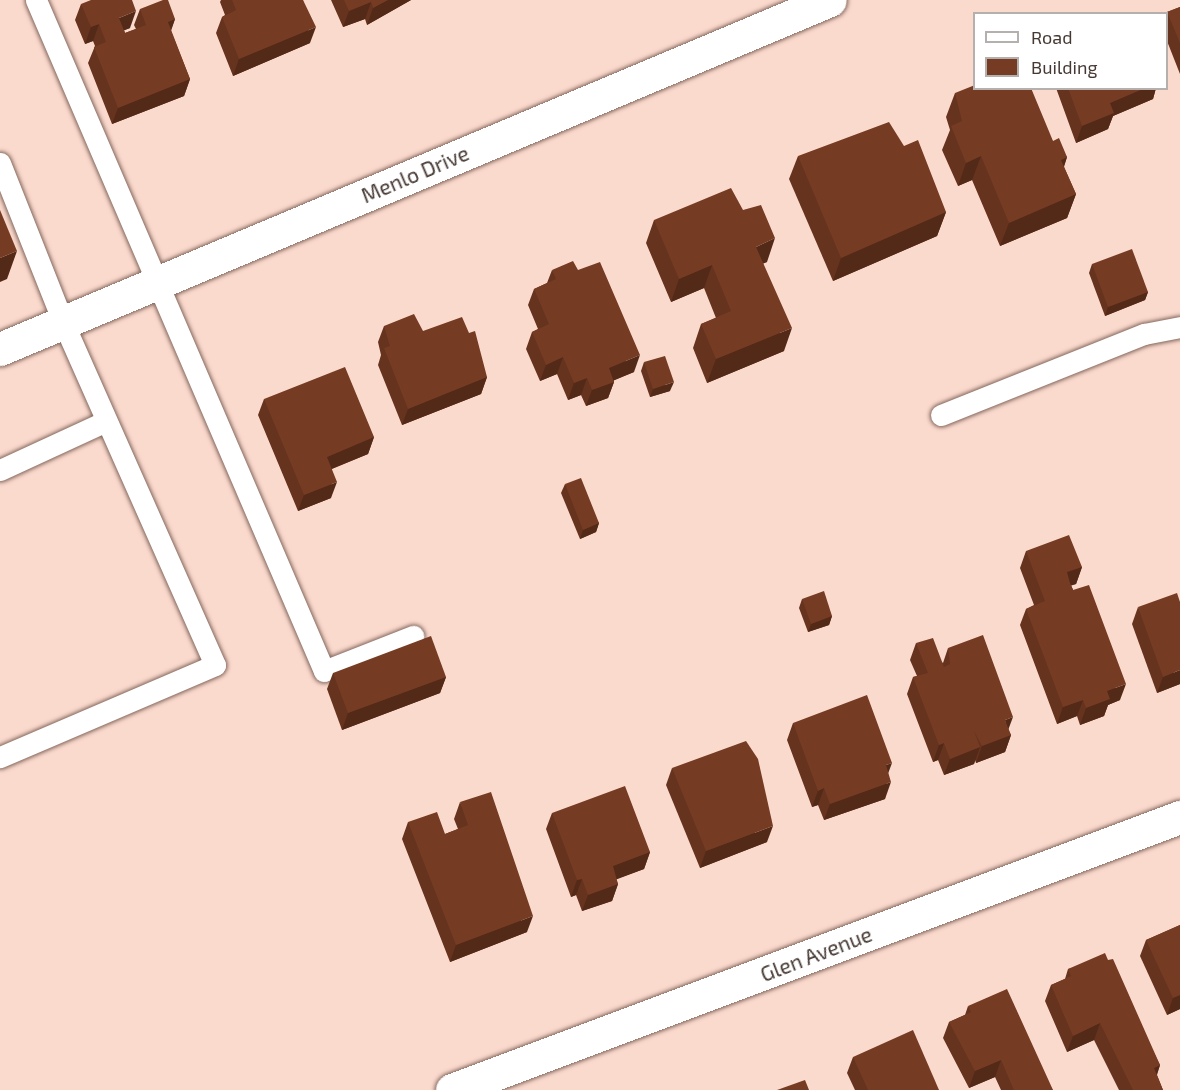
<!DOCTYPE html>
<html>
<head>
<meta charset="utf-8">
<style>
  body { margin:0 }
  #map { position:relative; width:1180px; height:1090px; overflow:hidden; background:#fbdace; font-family:"Exo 2",sans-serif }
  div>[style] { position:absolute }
  .roads { filter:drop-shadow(0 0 2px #84675c) drop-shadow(0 0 2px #84675c) }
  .lane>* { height:21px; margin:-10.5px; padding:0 10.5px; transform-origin:10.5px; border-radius:10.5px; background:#fff }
  .street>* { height:33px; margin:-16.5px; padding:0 16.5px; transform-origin:16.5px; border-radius:16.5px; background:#fff }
  .wall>* { inset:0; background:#65331e }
  .shaded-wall>* { inset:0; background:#532918 }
  .building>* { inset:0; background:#763b23 }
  span { translate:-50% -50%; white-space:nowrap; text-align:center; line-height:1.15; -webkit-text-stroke:6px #fff; paint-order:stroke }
  .street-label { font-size:21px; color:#453833 }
  .legend { position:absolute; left:973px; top:12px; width:195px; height:78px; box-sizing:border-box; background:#fff; border:2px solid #b5afad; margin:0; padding:8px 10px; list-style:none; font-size:18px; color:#453833 }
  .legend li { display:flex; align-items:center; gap:12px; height:30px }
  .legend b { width:30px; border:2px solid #b5afad }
</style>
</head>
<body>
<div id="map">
  <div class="roads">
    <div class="lane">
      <div style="left:36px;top:0;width:730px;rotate:66.77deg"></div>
      <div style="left:324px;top:671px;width:96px;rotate:-21.5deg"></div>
      <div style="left:0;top:163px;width:171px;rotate:68.4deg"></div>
      <div style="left:63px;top:322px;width:375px;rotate:66.1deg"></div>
      <div style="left:215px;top:665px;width:234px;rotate:156.8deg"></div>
      <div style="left:941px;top:415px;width:219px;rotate:-21.8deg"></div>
      <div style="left:1144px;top:334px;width:37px;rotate:-11deg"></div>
      <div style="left:0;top:470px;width:117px;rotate:-24.8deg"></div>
    </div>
    <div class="street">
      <div style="left:0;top:349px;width:900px;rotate:-22.81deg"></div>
      <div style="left:452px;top:1090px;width:778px;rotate:-20.56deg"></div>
    </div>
  </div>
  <div class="wall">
    <div style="clip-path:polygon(221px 0,303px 0,310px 43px,233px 76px,216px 33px,222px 17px,225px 15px,220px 2px)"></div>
    <div style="clip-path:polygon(331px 0,411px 0,367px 25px,365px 19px,343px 27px)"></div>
    <div style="clip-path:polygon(81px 4px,130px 28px,124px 30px,125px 33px,136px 29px,134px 25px,140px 9px,175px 19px,171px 31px,190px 79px,184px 96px,112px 124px,88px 63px,95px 46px,93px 41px,85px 44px,75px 20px)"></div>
    <div style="clip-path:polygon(1180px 7px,1180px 74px,1167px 41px,1167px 12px)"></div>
    <div style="clip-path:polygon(1056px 88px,1156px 88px,1153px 99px,1113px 116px,1108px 129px,1076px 143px)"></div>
    <div style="clip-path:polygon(955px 93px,1053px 141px,1067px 157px,1064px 167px,1076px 194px,1067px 218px,1000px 246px,972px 180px,958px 186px,942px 150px,950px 130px,946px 117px)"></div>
    <div style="clip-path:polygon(798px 156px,946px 212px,937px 236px,833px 281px,789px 179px)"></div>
    <div style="clip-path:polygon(654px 220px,767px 262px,763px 263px,784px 351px,707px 383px,693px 348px,701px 324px,716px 318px,704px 288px,671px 302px,646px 243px)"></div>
    <div style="clip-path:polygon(1092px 264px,1148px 292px,1145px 300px,1105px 316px,1089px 273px)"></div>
    <div style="clip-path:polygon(552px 270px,634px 372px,614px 380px,614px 382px,608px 398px,586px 406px,581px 395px,568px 400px,557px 374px,540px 381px,526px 349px,532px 332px,538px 329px,528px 305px,534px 289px,547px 283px)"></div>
    <div style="clip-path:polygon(384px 326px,423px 331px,487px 377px,481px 394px,402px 425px,378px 365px,381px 355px,378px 342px)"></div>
    <div style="clip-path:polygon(644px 362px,670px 391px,650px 397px,641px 371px)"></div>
    <div style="clip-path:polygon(264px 399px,374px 437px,368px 454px,332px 469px,331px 498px,298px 511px,258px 415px)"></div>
    <div style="clip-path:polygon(565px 484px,599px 523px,596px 532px,580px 539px,561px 493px)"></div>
    <div style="clip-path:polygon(1026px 551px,1082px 567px,1076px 584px,1071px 585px,1120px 700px,1108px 705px,1104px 716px,1080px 725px,1077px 716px,1057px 724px,1020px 625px,1026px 609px,1034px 605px,1020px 568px)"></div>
    <div style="clip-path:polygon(802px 599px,832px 616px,829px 625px,808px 632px,799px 608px)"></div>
    <div style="clip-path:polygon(1138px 607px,1180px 684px,1157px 693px,1132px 624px)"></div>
    <div style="clip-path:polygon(916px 643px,943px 663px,948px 648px,1008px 729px,1011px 735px,1005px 752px,976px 763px,975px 760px,974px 764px,944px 775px,938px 760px,933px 762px,907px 694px,913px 677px,917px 676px,910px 660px)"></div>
    <div style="clip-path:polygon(333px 673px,446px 677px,440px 693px,342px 730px,327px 689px)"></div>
    <div style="clip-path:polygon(793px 723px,888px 772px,885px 799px,824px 820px,818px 805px,812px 807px,787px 740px)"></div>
    <div style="clip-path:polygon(672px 768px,767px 842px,700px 868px,666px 785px)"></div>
    <div style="clip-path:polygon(460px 802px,527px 932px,450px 962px,402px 839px,408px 822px,445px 834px,458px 829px,454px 819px)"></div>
    <div style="clip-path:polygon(552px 813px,650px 852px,644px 869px,616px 879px,618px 884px,612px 901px,582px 911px,576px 895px,571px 897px,546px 829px)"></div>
    <div style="clip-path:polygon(1180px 925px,1180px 1009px,1167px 1015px,1140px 956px,1146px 940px)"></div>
    <div style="clip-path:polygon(1108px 960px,1160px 1065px,1157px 1075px,1163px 1090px,1119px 1090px,1094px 1040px,1067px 1052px,1045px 1001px,1051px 985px,1065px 979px,1068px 969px)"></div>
    <div style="clip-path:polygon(968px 1006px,1053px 1090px,1001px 1090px,995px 1077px,969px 1088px,943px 1038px,949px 1022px,965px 1015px)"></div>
    <div style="clip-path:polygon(853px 1057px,939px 1090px,855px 1090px,847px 1073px)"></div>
  </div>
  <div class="shaded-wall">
    <div style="clip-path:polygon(388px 0,411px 0,367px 25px,373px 8px)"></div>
    <div style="clip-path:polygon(371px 2px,365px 19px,343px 27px,349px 11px)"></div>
    <div style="clip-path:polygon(136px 11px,130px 28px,113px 35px,119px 18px)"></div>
    <div style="clip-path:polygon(175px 19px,169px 35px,168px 22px)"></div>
    <div style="clip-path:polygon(99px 24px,93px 41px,85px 44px,91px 27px)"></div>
    <div style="clip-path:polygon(316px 27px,310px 43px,233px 76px,239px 59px)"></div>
    <div style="clip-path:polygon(190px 79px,184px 96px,112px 124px,118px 108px)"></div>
    <div style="clip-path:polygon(1145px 88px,1156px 88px,1153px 99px,1113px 116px,1108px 129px,1076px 143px,1082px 126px,1110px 103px)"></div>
    <div style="clip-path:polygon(981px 156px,972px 180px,958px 186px,966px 163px)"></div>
    <div style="clip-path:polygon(1067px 157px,1059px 180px,1061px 160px)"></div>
    <div style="clip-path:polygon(1076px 194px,1067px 218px,1000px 246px,1009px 223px)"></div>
    <div style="clip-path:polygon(946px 212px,937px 236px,833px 281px,841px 258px)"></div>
    <div style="clip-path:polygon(775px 238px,767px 262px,748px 270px,756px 247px)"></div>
    <div style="clip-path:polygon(17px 251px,7px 279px,0 282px,0 258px)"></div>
    <div style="clip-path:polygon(712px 265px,704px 288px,671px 302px,679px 279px)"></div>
    <div style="clip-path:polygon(1148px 292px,1145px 300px,1105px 316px,1108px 307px)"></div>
    <div style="clip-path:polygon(792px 328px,784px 351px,707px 383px,716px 359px)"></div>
    <div style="clip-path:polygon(640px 355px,634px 372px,603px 385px,609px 368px)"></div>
    <div style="clip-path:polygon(563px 357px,557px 374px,540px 381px,546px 365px)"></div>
    <div style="clip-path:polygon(487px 377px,481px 394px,402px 425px,408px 409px)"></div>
    <div style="clip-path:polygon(587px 378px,581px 395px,568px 400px,574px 383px)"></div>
    <div style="clip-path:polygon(614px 382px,608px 398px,586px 406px,592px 390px)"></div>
    <div style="clip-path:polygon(674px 382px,670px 391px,650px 397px,653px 389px)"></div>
    <div style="clip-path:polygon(374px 437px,368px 454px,321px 473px,327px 457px)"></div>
    <div style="clip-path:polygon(337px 482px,331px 498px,298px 511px,304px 495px)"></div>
    <div style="clip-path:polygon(599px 523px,596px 532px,580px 539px,583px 530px)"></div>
    <div style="clip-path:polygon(1082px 567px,1076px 584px,1061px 589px,1067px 572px)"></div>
    <div style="clip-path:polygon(832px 616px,829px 625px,808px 632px,811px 624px)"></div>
    <div style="clip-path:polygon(1180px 670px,1180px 684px,1157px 693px,1163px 677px)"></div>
    <div style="clip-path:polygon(446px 677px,440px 693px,342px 730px,348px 713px)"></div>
    <div style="clip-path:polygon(1126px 684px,1120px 700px,1108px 705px,1104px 716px,1080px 725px,1086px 708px,1107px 691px)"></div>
    <div style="clip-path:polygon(1083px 700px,1077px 716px,1057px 724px,1063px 707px)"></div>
    <div style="clip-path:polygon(1013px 717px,1007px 733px,1005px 720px)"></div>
    <div style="clip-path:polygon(1011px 735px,1005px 752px,976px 763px,982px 746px)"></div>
    <div style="clip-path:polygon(944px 743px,938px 760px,933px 762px,939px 745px)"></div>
    <div style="clip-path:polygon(980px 747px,974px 764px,944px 775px,950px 759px)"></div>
    <div style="clip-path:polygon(892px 763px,886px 779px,886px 765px)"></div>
    <div style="clip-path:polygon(891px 782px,885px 799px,824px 820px,830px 804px)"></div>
    <div style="clip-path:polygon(824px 788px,818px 805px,812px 807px,818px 791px)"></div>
    <div style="clip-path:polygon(773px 826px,767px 842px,700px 868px,706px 851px)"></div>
    <div style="clip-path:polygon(650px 852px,644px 869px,607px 883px,613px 866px)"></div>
    <div style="clip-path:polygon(582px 879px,576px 895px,571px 897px,577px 880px)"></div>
    <div style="clip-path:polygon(618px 884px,612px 901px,582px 911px,588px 895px)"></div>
    <div style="clip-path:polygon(533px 916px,527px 932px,450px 962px,456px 945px)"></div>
    <div style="clip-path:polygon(1180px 995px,1180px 1009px,1167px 1015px,1173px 998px)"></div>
    <div style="clip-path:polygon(1100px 1023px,1094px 1040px,1067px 1052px,1073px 1036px)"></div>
    <div style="clip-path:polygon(1001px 1060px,995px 1077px,969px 1088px,975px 1071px)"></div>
    <div style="clip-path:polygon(1160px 1065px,1154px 1082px,1154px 1068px)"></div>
  </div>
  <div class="building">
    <div style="clip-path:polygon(91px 0,132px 0,136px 11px,119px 18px,125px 33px,146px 25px,140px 9px,163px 0,168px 0,175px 19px,168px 22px,190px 79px,118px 108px,94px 47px,106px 42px,99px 24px,91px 27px,81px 4px)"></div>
    <div style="clip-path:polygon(232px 0,303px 0,316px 27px,239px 59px,222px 17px,236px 10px)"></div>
    <div style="clip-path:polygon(344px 0,388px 0,373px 8px,371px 2px,349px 11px)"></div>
    <div style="clip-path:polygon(1180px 7px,1180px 43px,1167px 12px)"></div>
    <div style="clip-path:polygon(975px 85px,975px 88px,1031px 88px,1053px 141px,1059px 138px,1067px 157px,1061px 160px,1076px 194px,1009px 223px,981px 156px,966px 163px,951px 126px,962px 121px,955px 93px)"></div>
    <div style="clip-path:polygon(1068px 88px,1145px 88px,1110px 103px,1114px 113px,1082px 126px)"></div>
    <div style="clip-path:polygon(889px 122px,904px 146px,918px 140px,946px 212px,841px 258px,798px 156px)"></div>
    <div style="clip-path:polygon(731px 188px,743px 210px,761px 205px,775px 238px,756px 247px,792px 328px,716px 359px,701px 324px,731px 311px,712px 265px,679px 279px,654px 220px)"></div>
    <div style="clip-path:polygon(0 210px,17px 251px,0 258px)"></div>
    <div style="clip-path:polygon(1132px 249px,1148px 292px,1108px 307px,1092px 264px)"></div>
    <div style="clip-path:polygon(573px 261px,578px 270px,600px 262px,640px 355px,609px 368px,614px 382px,592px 390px,587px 378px,574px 383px,563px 357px,546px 365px,532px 332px,549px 324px,534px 289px,556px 279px,552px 270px)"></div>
    <div style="clip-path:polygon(414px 314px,423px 331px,462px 317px,469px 333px,475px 331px,487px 377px,408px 409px,384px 348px,390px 346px,384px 326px)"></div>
    <div style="clip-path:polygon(665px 356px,674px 382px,653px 389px,644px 362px)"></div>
    <div style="clip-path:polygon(345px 367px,374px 437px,327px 457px,337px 482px,304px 495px,264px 399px)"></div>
    <div style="clip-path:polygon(581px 478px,599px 523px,583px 530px,565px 484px)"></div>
    <div style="clip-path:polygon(1069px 535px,1082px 567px,1067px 572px,1070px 583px,1073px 590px,1089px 585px,1126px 684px,1107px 691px,1110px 699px,1086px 708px,1083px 700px,1063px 707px,1026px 609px,1045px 601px,1026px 551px)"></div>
    <div style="clip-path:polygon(824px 591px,832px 616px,811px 624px,802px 599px)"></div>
    <div style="clip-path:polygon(1177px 593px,1180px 602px,1180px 670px,1163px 677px,1138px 607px)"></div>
    <div style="clip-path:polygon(983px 635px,1013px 717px,1005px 720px,1011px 735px,982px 746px,974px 731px,980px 747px,950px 759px,944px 743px,939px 745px,913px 677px,928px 673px,916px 643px,933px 638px,944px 667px,950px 664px,948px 648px)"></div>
    <div style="clip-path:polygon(431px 636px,446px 677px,348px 713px,333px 673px)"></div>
    <div style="clip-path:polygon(867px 695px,892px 763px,886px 765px,891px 782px,830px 804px,824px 788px,818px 791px,793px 723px)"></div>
    <div style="clip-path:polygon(746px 741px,758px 759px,773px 826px,706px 851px,672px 768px)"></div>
    <div style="clip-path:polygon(625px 786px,650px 852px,613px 866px,618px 884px,588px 895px,582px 879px,577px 880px,552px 813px)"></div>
    <div style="clip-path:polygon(491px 792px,533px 916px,456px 945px,408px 822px,437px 812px,445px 834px,468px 825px,460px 802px)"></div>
    <div style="clip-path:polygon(1180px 925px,1180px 995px,1173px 998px,1146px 940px)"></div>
    <div style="clip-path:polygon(1105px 953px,1108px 960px,1113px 959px,1160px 1065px,1154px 1068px,1163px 1090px,1133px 1090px,1100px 1023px,1073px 1036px,1051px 985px,1071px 976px,1068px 969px)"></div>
    <div style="clip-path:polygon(1007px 989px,1053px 1090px,1014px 1090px,1001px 1060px,975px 1071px,949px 1022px,971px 1012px,968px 1006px)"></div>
    <div style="clip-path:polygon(913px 1030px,939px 1090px,868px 1090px,853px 1057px)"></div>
    <div style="clip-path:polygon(805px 1080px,809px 1090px,777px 1090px)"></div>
  </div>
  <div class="street-label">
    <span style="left:415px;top:174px;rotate:-23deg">Menlo Drive</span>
    <span style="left:816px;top:954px;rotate:-21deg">Glen Avenue</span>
  </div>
  <ul class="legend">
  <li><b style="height:8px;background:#fff"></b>Road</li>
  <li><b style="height:16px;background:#763b23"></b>Building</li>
  </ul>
</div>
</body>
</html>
